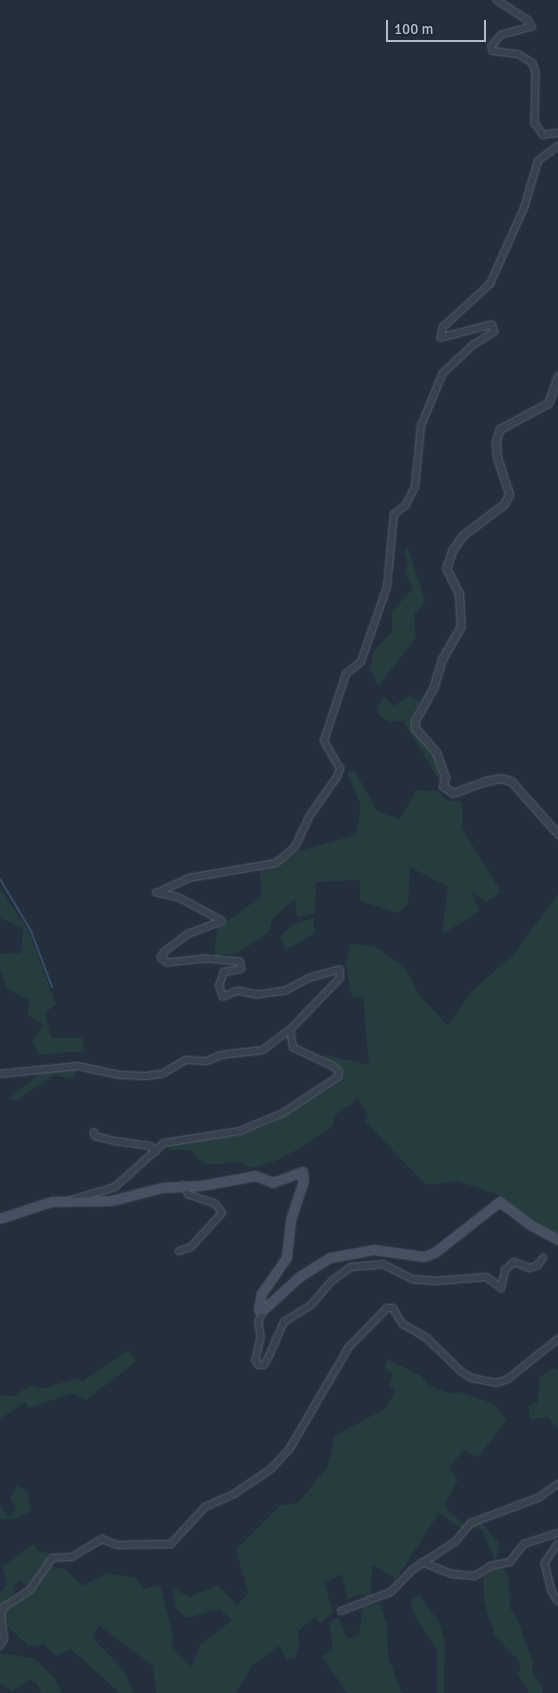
<!DOCTYPE html>
<html>
<head>
<meta charset="utf-8">
<style>
  body { margin:0 }
  #map { position:relative; width:558px; height:1693px; overflow:hidden; background:#242f3e; font-family:Signika,sans-serif }
  div>[style] { position:absolute }
  .green>* { inset:0; background:#263c3f }
  .stream>* { height:2px; margin:-1px; padding:0 1px; transform-origin:1px; border-radius:1px; background:#394c67 }
  .roads { filter:drop-shadow(0 0 1px #565f6c) drop-shadow(0 0 1px #565f6c) }
  .minor>* { height:5.5px; margin:-2.75px; padding:0 2.75px; transform-origin:2.75px; border-radius:2.75px; background:#38414e }
  .tertiary>* { height:7px; margin:-3.5px; padding:0 3.5px; transform-origin:3.5px; border-radius:3.5px; background:#38414e }
  .secondary>* { height:8px; margin:-4px; padding:0 4px; transform-origin:4px; border-radius:4px; background:#465061 }
  span { translate:-50% -50%; white-space:nowrap; text-align:center; line-height:1.15; -webkit-text-stroke:4.5px #1d2633; paint-order:stroke }
  .scale { position:absolute; left:386px; top:20px; width:100px; height:22px; box-sizing:border-box; border:2px solid #b4bcc9; border-top:0; padding-left:6px; font-size:15px; line-height:18px; white-space:nowrap; color:#b4bcc9; -webkit-text-stroke:4px #1d2633; paint-order:stroke }
</style>
</head>
<body>
<div id="map">
  <div class="green">
    <div style="clip-path:polygon(408px 548px,425px 601px,414px 615px,416px 638px,378px 686px,370px 669px,373px 652px,392px 632px,392px 611px,413px 589px,405px 573px,408px 563px,404px 552px)"></div>
    <div style="clip-path:polygon(409px 695px,420px 701px,412px 719px,414px 731px,435px 756px,441px 783px,403px 721px,388px 722px,379px 715px,377px 708px,384px 697px,394px 706px)"></div>
    <div style="clip-path:polygon(355px 771px,377px 811px,400px 819px,416px 790px,437px 791px,447px 800px,462px 802px,462px 828px,501px 892px,486px 902px,471px 891px,479px 912px,442px 934px,448px 887px,410px 867px,408px 904px,398px 913px,360px 901px,360px 880px,316px 882px,315px 913px,297px 917px,295px 899px,272px 919px,269px 932px,238px 953px,214px 956px,217px 928px,261px 897px,260px 871px,282px 863px,299px 851px,356px 835px,361px 806px,347px 772px)"></div>
    <div style="clip-path:polygon(0 888px,29px 932px,56px 1004px,45px 1013px,51px 1038px,82px 1038px,85px 1051px,38px 1055px,32px 1040px,44px 1025px,27px 1015px,29px 1000px,7px 988px,0 969px,0 954px,21px 953px,23px 928px,0 918px)"></div>
    <div style="clip-path:polygon(558px 894px,558px 1235px,536px 1225px,502px 1196px,458px 1181px,426px 1185px,365px 1121px,367px 1113px,358px 1099px,335px 1115px,333px 1126px,300px 1148px,273px 1162px,251px 1168px,240px 1162px,207px 1165px,196px 1157px,193px 1150px,168px 1150px,171px 1143px,241px 1135px,272px 1123px,330px 1088px,341px 1078px,343px 1070px,324px 1061px,326px 1055px,369px 1065px,363px 996px,352px 998px,346px 966px,351px 944px,374px 946px,404px 966px,420px 996px,448px 1026px,472px 991px,514px 954px)"></div>
    <div style="clip-path:polygon(313px 918px,315px 933px,286px 950px,280px 937px,292px 925px)"></div>
    <div style="clip-path:polygon(65px 1068px,76px 1070px,75px 1079px,54px 1075px,16px 1101px,8px 1098px,38px 1075px,49px 1069px)"></div>
    <div style="clip-path:polygon(129px 1350px,136px 1362px,86px 1400px,72px 1393px,29px 1408px,25px 1402px,0 1419px,0 1395px,13px 1396px,32px 1385px,42px 1389px,77px 1378px,83px 1381px)"></div>
    <div style="clip-path:polygon(387px 1359px,420px 1375px,431px 1387px,453px 1394px,460px 1392px,494px 1404px,506px 1420px,478px 1457px,464px 1450px,449px 1467px,458px 1480px,445px 1504px,450px 1513px,466px 1525px,463px 1530px,439px 1513px,396px 1579px,372px 1565px,371px 1591px,374px 1596px,368px 1599px,363px 1594px,347px 1599px,342px 1574px,324px 1583px,333px 1612px,320px 1624px,315px 1617px,298px 1631px,299px 1645px,295px 1658px,287px 1659px,279px 1646px,251px 1667px,236px 1693px,156px 1693px,153px 1666px,99px 1625px,92px 1637px,125px 1672px,133px 1693px,120px 1693px,71px 1649px,56px 1656px,44px 1644px,29px 1647px,4px 1622px,6px 1608px,27px 1595px,49px 1565px,66px 1570px,82px 1586px,108px 1573px,136px 1578px,144px 1589px,160px 1585px,174px 1639px,171px 1646px,192px 1667px,200px 1645px,232px 1620px,220px 1609px,186px 1618px,176px 1609px,172px 1587px,189px 1597px,218px 1585px,237px 1605px,248px 1593px,236px 1550px,281px 1505px,298px 1503px,327px 1468px,335px 1436px,386px 1408px,395px 1391px,390px 1386px,393px 1373px,385px 1370px)"></div>
    <div style="clip-path:polygon(552px 1368px,558px 1370px,558px 1429px,548px 1417px,530px 1419px,528px 1406px,538px 1402px,539px 1378px)"></div>
    <div style="clip-path:polygon(18px 1484px,28px 1494px,30px 1512px,14px 1519px,0 1518px,0 1505px,8px 1516px,16px 1510px,10px 1498px)"></div>
    <div style="clip-path:polygon(481px 1521px,499px 1544px,496px 1563px,482px 1530px,472px 1527px)"></div>
    <div style="clip-path:polygon(34px 1544px,39px 1552px,47px 1551px,48px 1559px,27px 1587px,20px 1580px,13px 1586px,14px 1594px,0 1612px,0 1592px,7px 1584px,2px 1567px)"></div>
    <div style="clip-path:polygon(503px 1566px,509px 1579px,510px 1608px,519px 1623px,533px 1664px,532px 1673px,543px 1687px,542px 1693px,529px 1693px,517px 1673px,521px 1670px,518px 1660px,495px 1636px,484px 1602px,483px 1577px,492px 1569px)"></div>
    <div style="clip-path:polygon(419px 1595px,439px 1622px,445px 1641px,444px 1693px,437px 1693px,437px 1650px,414px 1614px,410px 1600px)"></div>
    <div style="clip-path:polygon(380px 1603px,387px 1625px,388px 1657px,402px 1693px,347px 1693px,322px 1656px,333px 1649px,329px 1623px,338px 1617px,347px 1638px,359px 1636px,363px 1608px)"></div>
    <div style="clip-path:polygon(0 1653px,35px 1659px,54px 1677px,62px 1693px,41px 1693px,36px 1683px,29px 1680px,12px 1691px,0 1683px)"></div>
  </div>
  <div class="stream">
    <div style="left:0;top:879px;width:61px;rotate:59.2deg"></div>
    <div style="left:31px;top:931px;width:60px;rotate:69.4deg"></div>
  </div>
  <div class="roads">
    <div class="minor">
      <div style="left:497px;top:0;width:37px;rotate:33deg"></div>
      <div style="left:528px;top:20px;width:8px;rotate:60deg"></div>
      <div style="left:532px;top:27px;width:31px;rotate:165deg"></div>
      <div style="left:502px;top:35px;width:15px;rotate:132deg"></div>
      <div style="left:492px;top:46px;width:5px;rotate:79deg"></div>
      <div style="left:493px;top:51px;width:25px;rotate:7deg"></div>
      <div style="left:518px;top:54px;width:17px;rotate:31deg"></div>
      <div style="left:533px;top:63px;width:10px;rotate:73deg"></div>
      <div style="left:536px;top:73px;width:50px;rotate:91.1deg"></div>
      <div style="left:535px;top:123px;width:14px;rotate:56deg"></div>
      <div style="left:543px;top:135px;width:15px;rotate:-8deg"></div>
      <div style="left:0;top:1074px;width:78px;rotate:-5.9deg"></div>
      <div style="left:78px;top:1066px;width:43px;rotate:12.1deg"></div>
      <div style="left:120px;top:1075px;width:25px;rotate:2deg"></div>
      <div style="left:145px;top:1076px;width:17px;rotate:-7deg"></div>
      <div style="left:162px;top:1074px;width:28px;rotate:-30deg"></div>
      <div style="left:186px;top:1060px;width:21px;rotate:3deg"></div>
      <div style="left:207px;top:1061px;width:15px;rotate:-23deg"></div>
      <div style="left:221px;top:1055px;width:42px;rotate:-6.8deg"></div>
      <div style="left:263px;top:1050px;width:34px;rotate:-37deg"></div>
      <div style="left:290px;top:1030px;width:72px;rotate:-46.1deg"></div>
      <div style="left:340px;top:978px;width:8px;rotate:-90deg"></div>
      <div style="left:340px;top:970px;width:31px;rotate:165deg"></div>
      <div style="left:310px;top:978px;width:27px;rotate:152deg"></div>
      <div style="left:286px;top:991px;width:29px;rotate:172deg"></div>
      <div style="left:257px;top:995px;width:19px;rotate:-168deg"></div>
      <div style="left:238px;top:991px;width:16px;rotate:158deg"></div>
      <div style="left:223px;top:997px;width:12px;rotate:-110deg"></div>
      <div style="left:219px;top:986px;width:15px;rotate:-70deg"></div>
      <div style="left:224px;top:972px;width:17px;rotate:-10deg"></div>
      <div style="left:241px;top:969px;width:7px;rotate:-98deg"></div>
      <div style="left:240px;top:962px;width:34px;rotate:-175deg"></div>
      <div style="left:206px;top:959px;width:39px;rotate:174deg"></div>
      <div style="left:167px;top:963px;width:8px;rotate:-140deg"></div>
      <div style="left:161px;top:958px;width:7px;rotate:-63deg"></div>
      <div style="left:164px;top:952px;width:30px;rotate:-37deg"></div>
      <div style="left:188px;top:934px;width:36px;rotate:-21deg"></div>
      <div style="left:222px;top:921px;width:49px;rotate:-151.9deg"></div>
      <div style="left:179px;top:898px;width:23px;rotate:-167deg"></div>
      <div style="left:157px;top:893px;width:35px;rotate:-25deg"></div>
      <div style="left:189px;top:878px;width:88px;rotate:-9.8deg"></div>
      <div style="left:276px;top:863px;width:25px;rotate:-40deg"></div>
      <div style="left:295px;top:847px;width:33px;rotate:-65deg"></div>
      <div style="left:309px;top:817px;width:49px;rotate:-55deg"></div>
      <div style="left:337px;top:777px;width:9px;rotate:-69deg"></div>
      <div style="left:340px;top:769px;width:32px;rotate:-120deg"></div>
      <div style="left:324px;top:741px;width:71px;rotate:-71.8deg"></div>
      <div style="left:346px;top:674px;width:19px;rotate:-39deg"></div>
      <div style="left:361px;top:662px;width:79px;rotate:-70.9deg"></div>
      <div style="left:387px;top:587px;width:73px;rotate:-84.5deg"></div>
      <div style="left:394px;top:514px;width:14px;rotate:-36deg"></div>
      <div style="left:405px;top:506px;width:21px;rotate:-62deg"></div>
      <div style="left:415px;top:487px;width:61px;rotate:-84.4deg"></div>
      <div style="left:421px;top:426px;width:57px;rotate:-67.5deg"></div>
      <div style="left:443px;top:373px;width:41px;rotate:-43deg"></div>
      <div style="left:473px;top:345px;width:25px;rotate:-32deg"></div>
      <div style="left:494px;top:332px;width:7px;rotate:-106deg"></div>
      <div style="left:492px;top:325px;width:53px;rotate:165.7deg"></div>
      <div style="left:441px;top:338px;width:11px;rotate:-80deg"></div>
      <div style="left:443px;top:327px;width:64px;rotate:-42.5deg"></div>
      <div style="left:490px;top:284px;width:83px;rotate:-65.9deg"></div>
      <div style="left:524px;top:208px;width:49px;rotate:-73.4deg"></div>
      <div style="left:538px;top:161px;width:25px;rotate:-37deg"></div>
      <div style="left:94px;top:1132px;width:4px;rotate:76deg"></div>
      <div style="left:95px;top:1136px;width:21px;rotate:14deg"></div>
      <div style="left:115px;top:1141px;width:35px;rotate:8deg"></div>
      <div style="left:150px;top:1146px;width:8px;rotate:40deg"></div>
      <div style="left:72px;top:1200px;width:45px;rotate:-16.8deg"></div>
      <div style="left:115px;top:1187px;width:66px;rotate:-41.9deg"></div>
      <div style="left:164px;top:1143px;width:77px;rotate:-9deg"></div>
      <div style="left:240px;top:1131px;width:47px;rotate:-22.7deg"></div>
      <div style="left:283px;top:1113px;width:66px;rotate:-33.2deg"></div>
      <div style="left:338px;top:1077px;width:5px;rotate:-79deg"></div>
      <div style="left:339px;top:1072px;width:7px;rotate:-135deg"></div>
      <div style="left:334px;top:1067px;width:45px;rotate:-155.1deg"></div>
      <div style="left:293px;top:1048px;width:18px;rotate:-99deg"></div>
      <div style="left:179px;top:1251px;width:13px;rotate:-18deg"></div>
      <div style="left:191px;top:1247px;width:46px;rotate:-47.6deg"></div>
      <div style="left:222px;top:1213px;width:11px;rotate:-128deg"></div>
      <div style="left:215px;top:1204px;width:28px;rotate:-161deg"></div>
      <div style="left:189px;top:1195px;width:11px;rotate:-124deg"></div>
      <div style="left:265px;top:1309px;width:13px;rotate:117deg"></div>
      <div style="left:259px;top:1321px;width:16px;rotate:83deg"></div>
      <div style="left:261px;top:1337px;width:24px;rotate:102deg"></div>
      <div style="left:256px;top:1360px;width:6px;rotate:59deg"></div>
      <div style="left:259px;top:1365px;width:5px"></div>
      <div style="left:264px;top:1365px;width:8px;rotate:-60deg"></div>
      <div style="left:268px;top:1358px;width:39px;rotate:-66deg"></div>
      <div style="left:284px;top:1322px;width:32px;rotate:-32deg"></div>
      <div style="left:311px;top:1305px;width:33px;rotate:-49deg"></div>
      <div style="left:333px;top:1280px;width:22px;rotate:-36deg"></div>
      <div style="left:351px;top:1267px;width:32px;rotate:-5deg"></div>
      <div style="left:383px;top:1264px;width:34px;rotate:27deg"></div>
      <div style="left:413px;top:1279px;width:22px;rotate:5deg"></div>
      <div style="left:435px;top:1281px;width:52px;rotate:-4.4deg"></div>
      <div style="left:487px;top:1277px;width:18px;rotate:38deg"></div>
      <div style="left:501px;top:1288px;width:18px;rotate:-77deg"></div>
      <div style="left:505px;top:1270px;width:12px;rotate:-42deg"></div>
      <div style="left:514px;top:1262px;width:17px;rotate:21deg"></div>
      <div style="left:530px;top:1268px;width:7px;rotate:-16deg"></div>
      <div style="left:537px;top:1266px;width:10px;rotate:-53deg"></div>
      <div style="left:558px;top:1544px;width:23px;rotate:124deg"></div>
      <div style="left:545px;top:1563px;width:30px;rotate:76deg"></div>
      <div style="left:552px;top:1592px;width:11px;rotate:56deg"></div>
      <div style="left:422px;top:1562px;width:32px;rotate:22deg"></div>
      <div style="left:452px;top:1574px;width:23px;rotate:5deg"></div>
      <div style="left:475px;top:1576px;width:19px;rotate:-32deg"></div>
      <div style="left:491px;top:1566px;width:19px;rotate:-12deg"></div>
      <div style="left:510px;top:1562px;width:23px;rotate:-52deg"></div>
      <div style="left:524px;top:1544px;width:36px;rotate:-18deg"></div>
      <div style="left:341px;top:1611px;width:53px;rotate:-20.8deg"></div>
      <div style="left:391px;top:1592px;width:30px;rotate:-46deg"></div>
      <div style="left:412px;top:1570px;width:51px;rotate:-33.1deg"></div>
      <div style="left:455px;top:1542px;width:25px;rotate:-50deg"></div>
      <div style="left:471px;top:1523px;width:72px;rotate:-20.5deg"></div>
      <div style="left:538px;top:1498px;width:24px;rotate:-35deg"></div>
      <div style="left:0;top:1646px;width:8px;rotate:-60deg"></div>
      <div style="left:4px;top:1639px;width:25px;rotate:-97deg"></div>
      <div style="left:1px;top:1614px;width:8px;rotate:-67deg"></div>
      <div style="left:4px;top:1607px;width:31px;rotate:-33deg"></div>
      <div style="left:30px;top:1590px;width:39px;rotate:-55deg"></div>
      <div style="left:52px;top:1558px;width:20px;rotate:-3deg"></div>
      <div style="left:72px;top:1557px;width:35px;rotate:-31deg"></div>
      <div style="left:102px;top:1539px;width:17px;rotate:21deg"></div>
      <div style="left:118px;top:1545px;width:53px;rotate:-1.1deg"></div>
      <div style="left:171px;top:1544px;width:50px;rotate:-47.4deg"></div>
      <div style="left:205px;top:1507px;width:32px;rotate:-24deg"></div>
      <div style="left:234px;top:1494px;width:45px;rotate:-34deg"></div>
      <div style="left:271px;top:1469px;width:26px;rotate:-47deg"></div>
      <div style="left:289px;top:1450px;width:119px;rotate:-59.8deg"></div>
      <div style="left:349px;top:1347px;width:54px;rotate:-45.7deg"></div>
      <div style="left:387px;top:1308px;width:6px"></div>
      <div style="left:393px;top:1308px;width:19px;rotate:58deg"></div>
      <div style="left:403px;top:1324px;width:28px;rotate:30deg"></div>
      <div style="left:427px;top:1338px;width:49px;rotate:44.2deg"></div>
      <div style="left:462px;top:1372px;width:12px;rotate:31deg"></div>
      <div style="left:472px;top:1378px;width:25px;rotate:11deg"></div>
      <div style="left:497px;top:1383px;width:12px;rotate:-20deg"></div>
      <div style="left:508px;top:1379px;width:64px;rotate:-38.7deg"></div>
    </div>
    <div class="tertiary">
      <div style="left:558px;top:376px;width:29px;rotate:110deg"></div>
      <div style="left:548px;top:403px;width:55px;rotate:151.6deg"></div>
      <div style="left:500px;top:429px;width:12px;rotate:110deg"></div>
      <div style="left:496px;top:440px;width:17px;rotate:87deg"></div>
      <div style="left:497px;top:457px;width:40px;rotate:72deg"></div>
      <div style="left:509px;top:495px;width:10px;rotate:119deg"></div>
      <div style="left:504px;top:504px;width:51px;rotate:142.9deg"></div>
      <div style="left:463px;top:535px;width:19px;rotate:125deg"></div>
      <div style="left:452px;top:551px;width:18px;rotate:109deg"></div>
      <div style="left:446px;top:568px;width:28px;rotate:63deg"></div>
      <div style="left:459px;top:593px;width:33px;rotate:87deg"></div>
      <div style="left:461px;top:626px;width:38px;rotate:120deg"></div>
      <div style="left:442px;top:659px;width:30px;rotate:107deg"></div>
      <div style="left:433px;top:688px;width:38px;rotate:119deg"></div>
      <div style="left:415px;top:721px;width:7px;rotate:90deg"></div>
      <div style="left:415px;top:728px;width:32px;rotate:49deg"></div>
      <div style="left:436px;top:752px;width:27px;rotate:70deg"></div>
      <div style="left:445px;top:777px;width:9px;rotate:103deg"></div>
      <div style="left:443px;top:786px;width:12px;rotate:35deg"></div>
      <div style="left:453px;top:793px;width:35px;rotate:-20deg"></div>
      <div style="left:486px;top:781px;width:14px;rotate:-12deg"></div>
      <div style="left:500px;top:778px;width:11px;rotate:15deg"></div>
      <div style="left:511px;top:781px;width:71px;rotate:48.4deg"></div>
    </div>
    <div class="secondary">
      <div style="left:0;top:1219px;width:55px;rotate:-18.1deg"></div>
      <div style="left:52px;top:1202px;width:60px;rotate:-1deg"></div>
      <div style="left:112px;top:1201px;width:53px;rotate:-14.3deg"></div>
      <div style="left:163px;top:1188px;width:39px;rotate:-3deg"></div>
      <div style="left:202px;top:1186px;width:55px;rotate:-10.5deg"></div>
      <div style="left:256px;top:1176px;width:18px;rotate:22deg"></div>
      <div style="left:273px;top:1183px;width:32px;rotate:-20deg"></div>
      <div style="left:303px;top:1172px;width:9px;rotate:84deg"></div>
      <div style="left:304px;top:1181px;width:41px;rotate:108.4deg"></div>
      <div style="left:291px;top:1220px;width:38px;rotate:96deg"></div>
      <div style="left:287px;top:1258px;width:44px;rotate:124.8deg"></div>
      <div style="left:262px;top:1294px;width:16px;rotate:101deg"></div>
      <div style="left:259px;top:1310px;width:6px;rotate:-9deg"></div>
      <div style="left:265px;top:1309px;width:47px;rotate:-42.4deg"></div>
      <div style="left:300px;top:1277px;width:36px;rotate:-32deg"></div>
      <div style="left:331px;top:1258px;width:44px;rotate:-10.5deg"></div>
      <div style="left:374px;top:1250px;width:51px;rotate:7.8deg"></div>
      <div style="left:425px;top:1257px;width:11px;rotate:-22deg"></div>
      <div style="left:435px;top:1253px;width:83px;rotate:-38.1deg"></div>
      <div style="left:500px;top:1202px;width:38px;rotate:37deg"></div>
      <div style="left:530px;top:1225px;width:32px;rotate:28deg"></div>
    </div>
  </div>
  <div class="scale">100 m</div>
</div>
</body>
</html>
